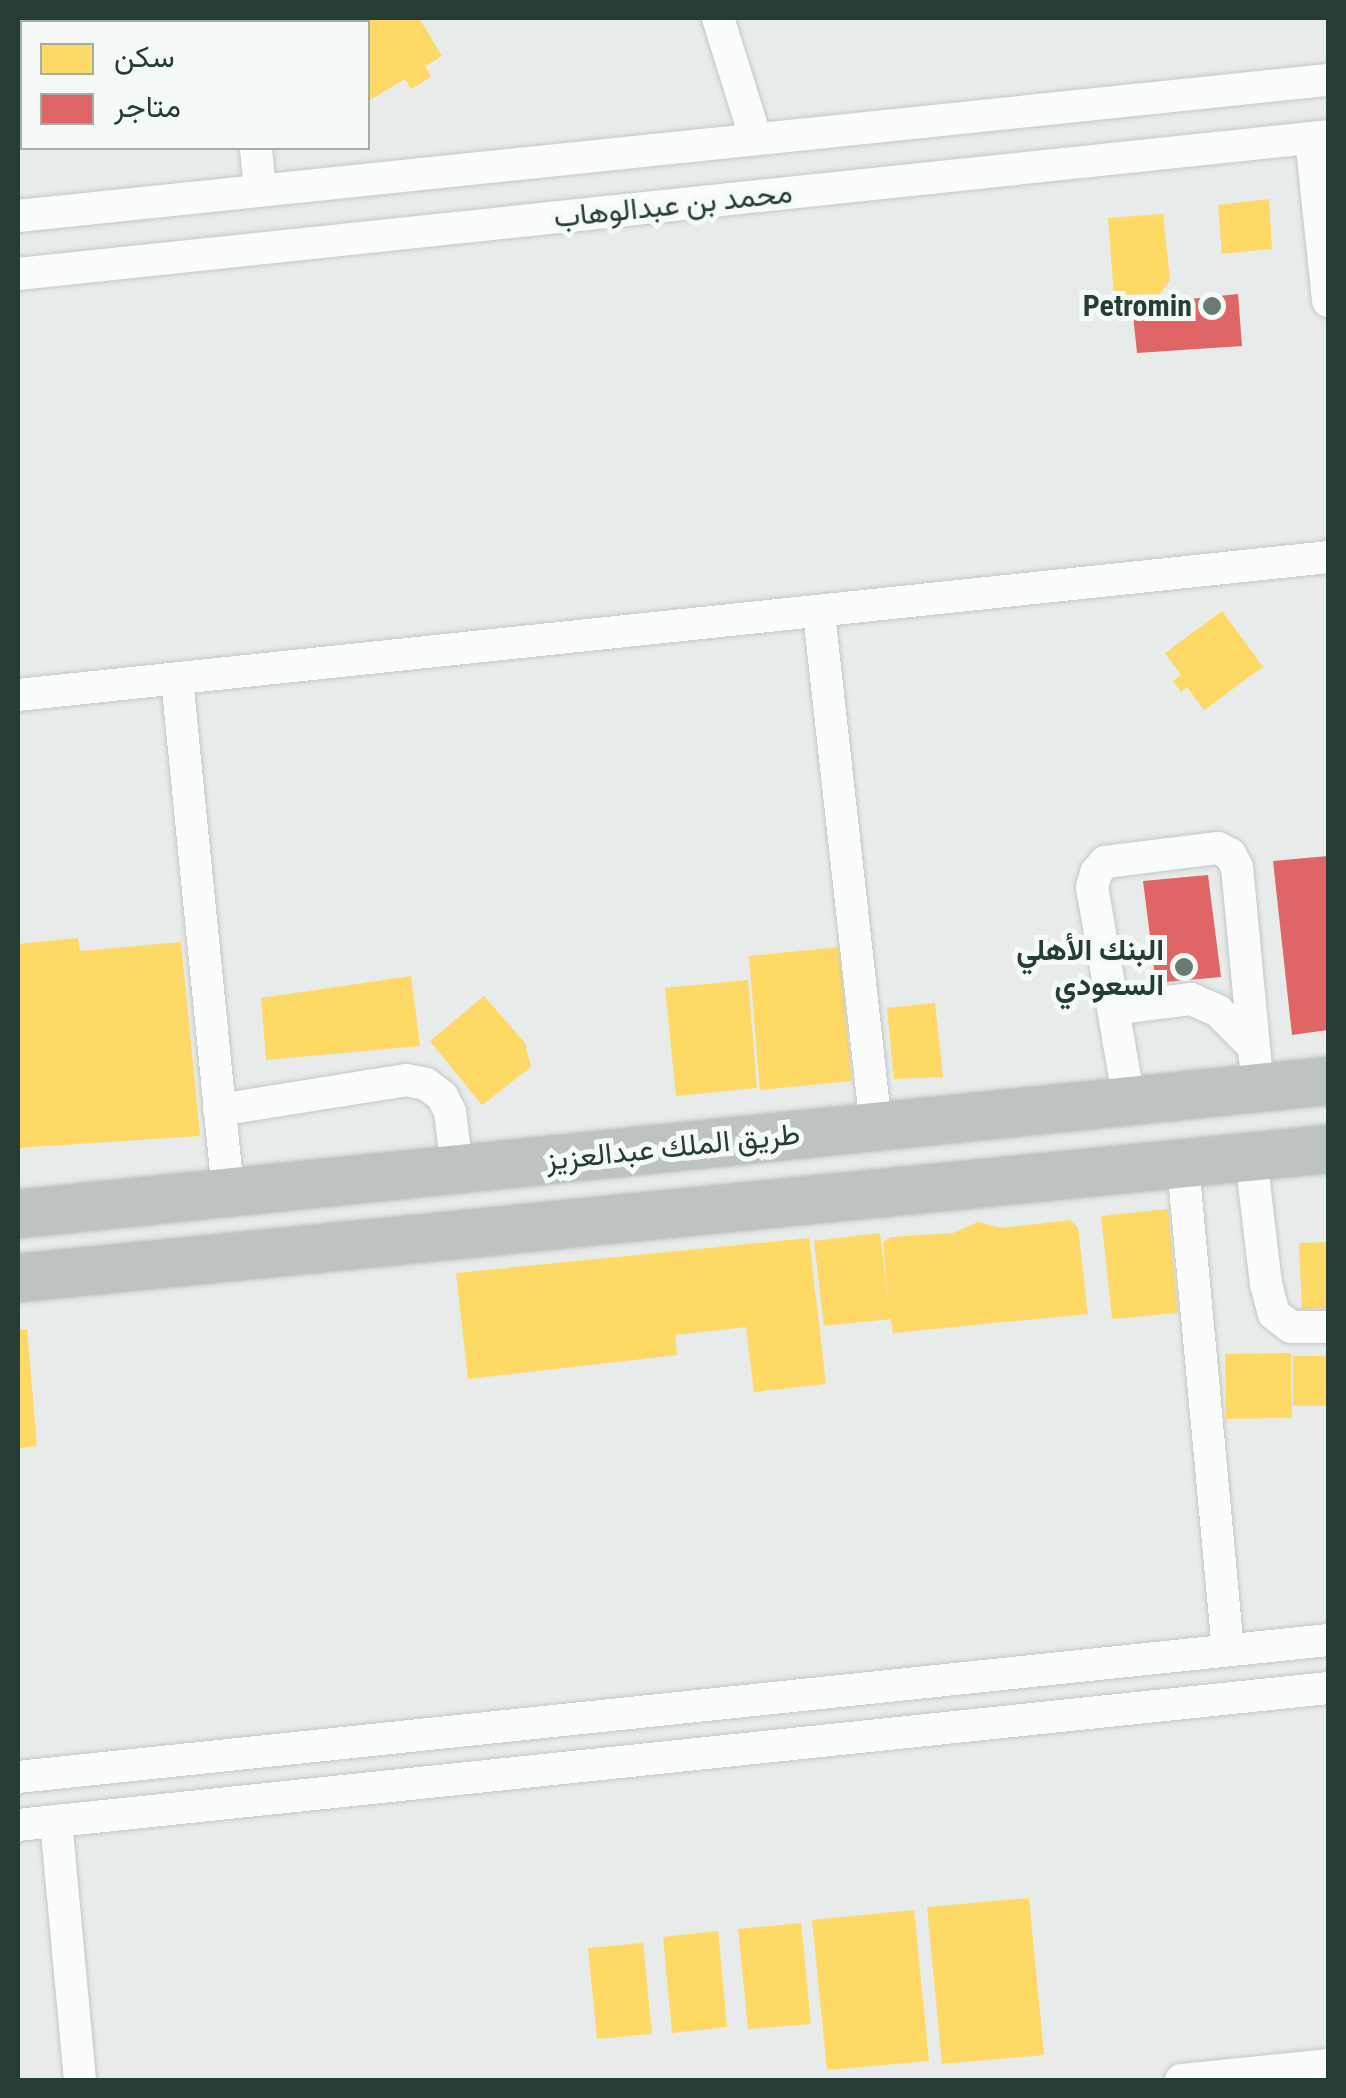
<!DOCTYPE html>
<html>
<head>
<meta charset="utf-8">
<style>
  body { margin:0 }
  #map { position:relative; width:1346px; height:2098px; overflow:hidden; background:#e7ebe9; font-family:"Roboto Condensed",Vazirmatn,sans-serif }
  div>[style] { position:absolute }
  .homes>* { inset:0; background:#ffd966 }
  .shops>* { inset:0; background:#e06666 }
  .roads { filter:drop-shadow(0 0 2px #c4c8c6) drop-shadow(0 0 2px #c4c8c6) }
  .minor>* { height:32px; margin:-16px; padding:0 16px; transform-origin:16px; border-radius:16px; background:#fbfcfc }
  .highway>* { height:48px; margin:-24px; padding:0 24px; transform-origin:24px; border-radius:24px; background:#bcc3c1 }
  .dots>* { width:28px; height:28px; translate:-50% -50%; box-sizing:border-box; border:5px solid #f5faf7; border-radius:50% }
  span { translate:-50% -50%; white-space:nowrap; text-align:center; line-height:1.15; -webkit-text-stroke:10px #f5faf7; paint-order:stroke }
  .street-label { font-size:30px; color:#253e35 }
  .poi-label { font-size:30px; color:#253e35; font-weight:700 }
  .right { translate:-100% -50%; text-align:right }
  .frame { position:absolute; inset:0; border:20px solid #253e35; pointer-events:none }
  .legend { position:absolute; left:20px; top:20px; width:350px; height:130px; box-sizing:border-box; background:#f5faf7; border:2px solid #a2afa9; margin:0; padding:12px 18px; list-style:none; font-size:30px; color:#253e35 }
  .legend li { display:flex; align-items:center; gap:20px; height:50px }
  .legend b { width:50px; border:2px solid #a2afa9 }
</style>
</head>
<body>
<div id="map">
  <div class="homes">
    <div style="clip-path:polygon(18px 18px,198px 18px,199px 22px,22px 22px,22px 103px,18px 103px)"></div>
    <div style="clip-path:polygon(330px 18px,419px 18px,442px 56px,425px 66px,431px 77px,411px 89px,405px 79px,368px 101px,368px 22px,321px 22px)"></div>
    <div style="clip-path:polygon(1269px 199px,1272px 249px,1222px 254px,1218px 205px)"></div>
    <div style="clip-path:polygon(1163px 214px,1170px 280px,1160px 294px,1114px 295px,1108px 218px)"></div>
    <div style="clip-path:polygon(1222px 611px,1263px 667px,1204px 710px,1187px 687px,1181px 692px,1173px 681px,1181px 675px,1165px 653px)"></div>
    <div style="clip-path:polygon(78px 938px,80px 951px,181px 942px,200px 1136px,18px 1148px,18px 944px)"></div>
    <div style="clip-path:polygon(839px 947px,852px 1081px,760px 1090px,749px 956px)"></div>
    <div style="clip-path:polygon(411px 976px,420px 1046px,266px 1060px,261px 998px)"></div>
    <div style="clip-path:polygon(748px 980px,757px 1088px,676px 1096px,665px 988px)"></div>
    <div style="clip-path:polygon(484px 996px,525px 1043px,531px 1067px,482px 1105px,430px 1041px)"></div>
    <div style="clip-path:polygon(935px 1003px,943px 1077px,894px 1079px,887px 1008px)"></div>
    <div style="clip-path:polygon(1168px 1209px,1178px 1313px,1112px 1319px,1101px 1216px)"></div>
    <div style="clip-path:polygon(1070px 1220px,1078px 1228px,1088px 1314px,893px 1333px,891px 1319px,824px 1326px,814px 1241px,880px 1233px,888px 1301px,883px 1242px,891px 1237px,953px 1233px,978px 1222px,1002px 1228px)"></div>
    <div style="clip-path:polygon(809px 1238px,826px 1384px,754px 1392px,746px 1327px,675px 1335px,677px 1355px,468px 1379px,456px 1273px)"></div>
    <div style="clip-path:polygon(1328px 1242px,1328px 1308px,1302px 1309px,1299px 1243px)"></div>
    <div style="clip-path:polygon(27px 1329px,37px 1446px,18px 1448px,18px 1330px)"></div>
    <div style="clip-path:polygon(1291px 1353px,1292px 1418px,1226px 1419px,1225px 1354px)"></div>
    <div style="clip-path:polygon(1293px 1356px,1328px 1356px,1328px 1406px,1293px 1406px)"></div>
    <div style="clip-path:polygon(1029px 1898px,1044px 2055px,942px 2064px,927px 1907px)"></div>
    <div style="clip-path:polygon(914px 1910px,929px 2061px,827px 2070px,812px 1920px)"></div>
    <div style="clip-path:polygon(801px 1923px,811px 2024px,748px 2029px,738px 1929px)"></div>
    <div style="clip-path:polygon(718px 1931px,727px 2027px,672px 2033px,663px 1937px)"></div>
    <div style="clip-path:polygon(643px 1943px,652px 2034px,597px 2039px,588px 1948px)"></div>
  </div>
  <div class="shops">
    <div style="clip-path:polygon(1238px 294px,1242px 346px,1137px 353px,1132px 305px)"></div>
    <div style="clip-path:polygon(1328px 856px,1328px 1030px,1292px 1035px,1273px 861px)"></div>
    <div style="clip-path:polygon(1208px 875px,1221px 977px,1156px 983px,1143px 881px)"></div>
  </div>
  <div class="roads">
    <div class="minor">
      <div style="left:243px;top:18px;width:4px;rotate:76deg"></div>
      <div style="left:718px;top:18px;width:127px;rotate:72.6deg"></div>
      <div style="left:1311px;top:138px;width:164px;rotate:84deg"></div>
      <div style="left:256px;top:148px;width:42px;rotate:84.6deg"></div>
      <div style="left:18px;top:216px;width:1317px;rotate:-5.93deg"></div>
      <div style="left:18px;top:274px;width:1317px;rotate:-6.01deg"></div>
      <div style="left:819px;top:613px;width:517px;rotate:83.67deg"></div>
      <div style="left:177px;top:679px;width:515px;rotate:84.31deg"></div>
      <div style="left:18px;top:695px;width:1317px;rotate:-6.01deg"></div>
      <div style="left:1113px;top:1009px;width:79px;rotate:-7.3deg"></div>
      <div style="left:1191px;top:999px;width:30px;rotate:24deg"></div>
      <div style="left:1218px;top:1011px;width:51px;rotate:45deg"></div>
      <div style="left:1129px;top:1101px;width:217px;rotate:-99.8deg"></div>
      <div style="left:1092px;top:887px;width:15px;rotate:-74deg"></div>
      <div style="left:1096px;top:873px;width:14px;rotate:-51deg"></div>
      <div style="left:1105px;top:862px;width:114px;rotate:-7.1deg"></div>
      <div style="left:1218px;top:848px;width:13px;rotate:27deg"></div>
      <div style="left:1230px;top:854px;width:15px;rotate:62deg"></div>
      <div style="left:1237px;top:867px;width:222px;rotate:84.6deg"></div>
      <div style="left:219px;top:1110px;width:189px;rotate:-9.1deg"></div>
      <div style="left:406px;top:1080px;width:20px;rotate:11deg"></div>
      <div style="left:426px;top:1084px;width:20px;rotate:37deg"></div>
      <div style="left:442px;top:1096px;width:18px;rotate:63deg"></div>
      <div style="left:450px;top:1112px;width:56px;rotate:82.9deg"></div>
      <div style="left:1251px;top:1158px;width:127px;rotate:83.2deg"></div>
      <div style="left:1266px;top:1284px;width:31px;rotate:75deg"></div>
      <div style="left:1274px;top:1314px;width:21px;rotate:37deg"></div>
      <div style="left:1291px;top:1327px;width:37px"></div>
      <div style="left:1183px;top:1165px;width:487px;rotate:84.7deg"></div>
      <div style="left:18px;top:1777px;width:1317px;rotate:-5.97deg"></div>
      <div style="left:56px;top:1821px;width:260px;rotate:84.7deg"></div>
      <div style="left:18px;top:1825px;width:1317px;rotate:-5.97deg"></div>
      <div style="left:1181px;top:2080px;width:148px;rotate:-5.8deg"></div>
    </div>
    <div class="highway">
      <div style="left:18px;top:1214px;width:1317px;rotate:-5.8deg"></div>
      <div style="left:18px;top:1278px;width:1316px;rotate:-5.62deg"></div>
    </div>
  </div>
  <div class="dots">
    <div style="left:1212px;top:306px;background:#697b74"></div>
    <div style="left:1184px;top:967px;background:#697b74"></div>
  </div>
  <div class="street-label">
    <span style="left:673px;top:205px;rotate:-6deg">محمد بن عبدالوهاب</span>
    <span style="left:673px;top:1147px;rotate:-6deg">طريق الملك عبدالعزيز</span>
  </div>
  <div class="poi-label">
    <span class="right" style="left:1192px;top:306px">Petromin</span>
    <span class="right" style="left:1164px;top:967px">البنك الأهلي<br>السعودي</span>
  </div>
  <div class="frame"></div>
  <ul class="legend">
  <li><b style="height:28px;background:#ffd966"></b>سكن</li>
  <li><b style="height:28px;background:#e06666"></b>متاجر</li>
  </ul>
</div>
</body>
</html>
